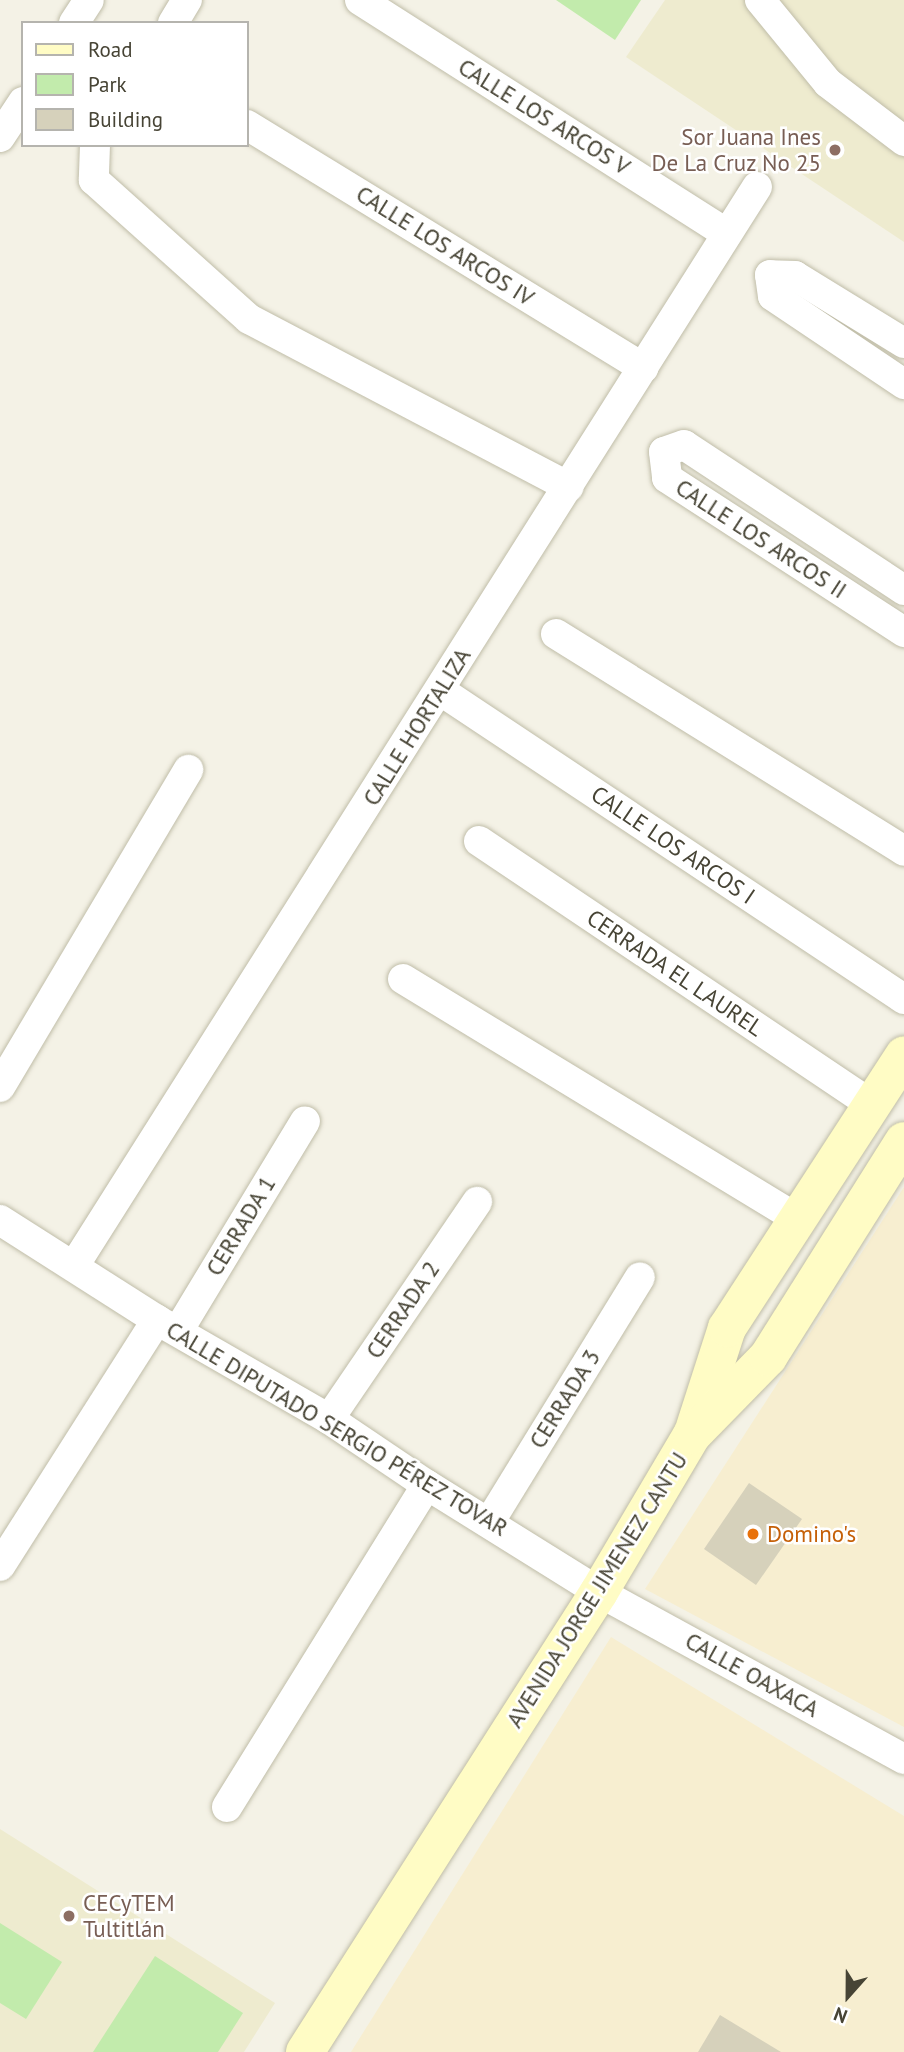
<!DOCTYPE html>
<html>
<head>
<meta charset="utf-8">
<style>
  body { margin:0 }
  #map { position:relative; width:904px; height:2052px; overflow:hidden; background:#f4f2e6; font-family:"PT Sans",sans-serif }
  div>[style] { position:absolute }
  .commercial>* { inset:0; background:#f7eed0 }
  .education>* { inset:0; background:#eeebcf }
  .green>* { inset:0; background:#c2ebac }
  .building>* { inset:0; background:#d6d1bb }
  .roads { filter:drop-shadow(0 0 2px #c0bda8) drop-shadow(0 0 2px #c0bda8) }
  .street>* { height:30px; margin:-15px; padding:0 15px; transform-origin:15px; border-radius:15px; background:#fff }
  .secondary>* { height:38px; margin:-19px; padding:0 19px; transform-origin:19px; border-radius:19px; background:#fffcc5 }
  .dots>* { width:19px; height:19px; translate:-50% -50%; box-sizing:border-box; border:4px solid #fff; border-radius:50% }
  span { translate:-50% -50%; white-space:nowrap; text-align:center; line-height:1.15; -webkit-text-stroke:5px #fff; paint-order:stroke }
  .street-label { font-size:23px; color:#474435 }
  .education-label { font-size:23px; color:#785e54 }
  .right { translate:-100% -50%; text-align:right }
  .left { translate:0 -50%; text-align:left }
  .food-label { font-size:23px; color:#c56008 }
  .legend { position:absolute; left:21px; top:21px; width:228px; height:126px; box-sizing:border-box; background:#fff; border:2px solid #b5b4ae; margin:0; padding:9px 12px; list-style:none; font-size:21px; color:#474435 }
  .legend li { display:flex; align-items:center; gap:14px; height:35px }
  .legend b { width:35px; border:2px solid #b5b4ae }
  .north { position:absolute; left:813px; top:1961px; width:70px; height:70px; -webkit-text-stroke:5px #fff; paint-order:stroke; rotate:201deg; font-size:19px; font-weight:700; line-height:28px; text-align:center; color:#474435 }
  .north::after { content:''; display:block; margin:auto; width:24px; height:32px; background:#474435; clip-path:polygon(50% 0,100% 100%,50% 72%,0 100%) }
</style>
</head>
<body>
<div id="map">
  <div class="commercial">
    <div style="clip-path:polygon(904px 1187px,904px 1727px,645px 1589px)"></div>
    <div style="clip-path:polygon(611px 1637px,904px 1816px,904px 2052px,351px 2052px)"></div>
  </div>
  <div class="education">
    <div style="clip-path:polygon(665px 0,904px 0,904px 242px,626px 57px)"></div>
    <div style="clip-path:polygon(0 1829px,275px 2003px,244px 2052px,0 2052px)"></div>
  </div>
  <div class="green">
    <div style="clip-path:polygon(556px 0,641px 0,615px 40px)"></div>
    <div style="clip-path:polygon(0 1923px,62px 1962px,26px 2019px,0 2003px)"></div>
    <div style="clip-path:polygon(155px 1956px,243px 2013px,218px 2052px,93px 2052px)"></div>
  </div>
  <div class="building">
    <div style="clip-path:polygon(749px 1483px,802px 1519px,756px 1585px,704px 1549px)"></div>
    <div style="clip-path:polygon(720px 2015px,781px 2052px,698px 2052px)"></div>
  </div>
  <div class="roads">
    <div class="street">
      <div style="left:360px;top:0;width:435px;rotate:32.5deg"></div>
      <div style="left:760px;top:0;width:107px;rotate:50.7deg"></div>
      <div style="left:828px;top:83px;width:96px;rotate:37.3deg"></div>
      <div style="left:74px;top:23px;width:27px;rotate:-57deg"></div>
      <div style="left:173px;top:23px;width:27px;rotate:-59deg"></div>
      <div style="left:247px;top:125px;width:465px;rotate:31.5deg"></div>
      <div style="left:0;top:137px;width:42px;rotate:-56.7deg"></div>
      <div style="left:95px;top:145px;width:35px;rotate:92deg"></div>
      <div style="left:94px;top:180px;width:208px;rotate:41.9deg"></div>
      <div style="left:249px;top:319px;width:361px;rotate:27.7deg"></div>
      <div style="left:904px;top:343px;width:128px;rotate:-148.4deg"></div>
      <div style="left:795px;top:276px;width:25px;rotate:-178deg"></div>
      <div style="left:770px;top:275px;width:21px;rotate:82deg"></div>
      <div style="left:773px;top:296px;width:158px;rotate:33.9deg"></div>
      <div style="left:904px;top:590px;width:263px;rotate:-146.6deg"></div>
      <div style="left:684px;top:445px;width:21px;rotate:161deg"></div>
      <div style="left:664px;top:452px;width:26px;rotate:83deg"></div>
      <div style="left:667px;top:478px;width:283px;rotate:33deg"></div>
      <div style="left:556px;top:634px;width:410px;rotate:31.9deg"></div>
      <div style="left:441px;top:691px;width:556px;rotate:33.63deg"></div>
      <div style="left:479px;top:841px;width:473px;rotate:33.9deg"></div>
      <div style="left:403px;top:979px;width:462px;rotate:31.3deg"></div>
      <div style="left:0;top:1087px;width:369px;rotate:-59.3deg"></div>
      <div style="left:0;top:1220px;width:186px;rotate:32.5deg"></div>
      <div style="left:157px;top:1320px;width:198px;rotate:29.9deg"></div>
      <div style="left:329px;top:1419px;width:118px;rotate:34deg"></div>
      <div style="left:427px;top:1485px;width:203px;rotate:31.9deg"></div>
      <div style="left:599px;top:1592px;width:348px;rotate:28.7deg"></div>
      <div style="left:74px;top:1266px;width:1277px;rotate:-57.67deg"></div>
      <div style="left:178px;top:1331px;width:245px;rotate:-58.8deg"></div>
      <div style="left:329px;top:1419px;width:263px;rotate:-55.7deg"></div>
      <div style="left:490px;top:1521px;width:286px;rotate:-58.4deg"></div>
      <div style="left:0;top:1566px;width:292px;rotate:-57.5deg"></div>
      <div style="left:227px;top:1807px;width:379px;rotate:-58.2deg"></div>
    </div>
    <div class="secondary">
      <div style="left:695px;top:1427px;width:104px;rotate:-72.1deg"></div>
      <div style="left:727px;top:1328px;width:325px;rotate:-57deg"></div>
      <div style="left:305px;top:2052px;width:546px;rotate:-57.42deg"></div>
      <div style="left:599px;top:1592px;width:182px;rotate:-59.4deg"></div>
      <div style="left:692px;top:1435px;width:109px;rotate:-45.7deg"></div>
      <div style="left:768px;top:1357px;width:255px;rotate:-57.8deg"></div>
    </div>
  </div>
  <div class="dots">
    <div style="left:835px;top:150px;background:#8d6e63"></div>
    <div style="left:753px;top:1534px;background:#e8710a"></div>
    <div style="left:69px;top:1916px;background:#8d6e63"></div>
  </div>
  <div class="street-label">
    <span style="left:544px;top:117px;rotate:32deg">CALLE LOS ARCOS V</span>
    <span style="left:445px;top:246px;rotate:32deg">CALLE LOS ARCOS IV</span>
    <span style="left:761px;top:539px;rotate:33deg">CALLE LOS ARCOS II</span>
    <span style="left:417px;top:727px;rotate:-58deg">CALLE HORTALIZA</span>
    <span style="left:673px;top:845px;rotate:34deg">CALLE LOS ARCOS I</span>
    <span style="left:675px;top:973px;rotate:34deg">CERRADA EL LAUREL</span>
    <span style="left:241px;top:1226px;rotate:-59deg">CERRADA 1</span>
    <span style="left:403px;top:1310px;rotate:-56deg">CERRADA 2</span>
    <span style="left:565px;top:1399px;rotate:-58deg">CERRADA 3</span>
    <span style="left:337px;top:1429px;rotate:31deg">CALLE DIPUTADO SERGIO PÉREZ TOVAR</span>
    <span style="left:597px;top:1590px;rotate:-58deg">AVENIDA JORGE JIMENEZ CANTU</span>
    <span style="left:752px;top:1675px;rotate:29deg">CALLE OAXACA</span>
  </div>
  <div class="education-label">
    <span class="right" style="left:821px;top:150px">Sor Juana Ines<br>De La Cruz No 25</span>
    <span class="left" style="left:83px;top:1916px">CECyTEM<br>Tultitlán</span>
  </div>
  <div class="food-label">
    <span class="left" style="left:767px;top:1534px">Domino's</span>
  </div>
  <ul class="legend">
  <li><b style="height:9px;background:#fffcc5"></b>Road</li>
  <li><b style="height:19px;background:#c2ebac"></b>Park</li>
  <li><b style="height:19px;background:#d6d1bb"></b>Building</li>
  </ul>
  <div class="north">N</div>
</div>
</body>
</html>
